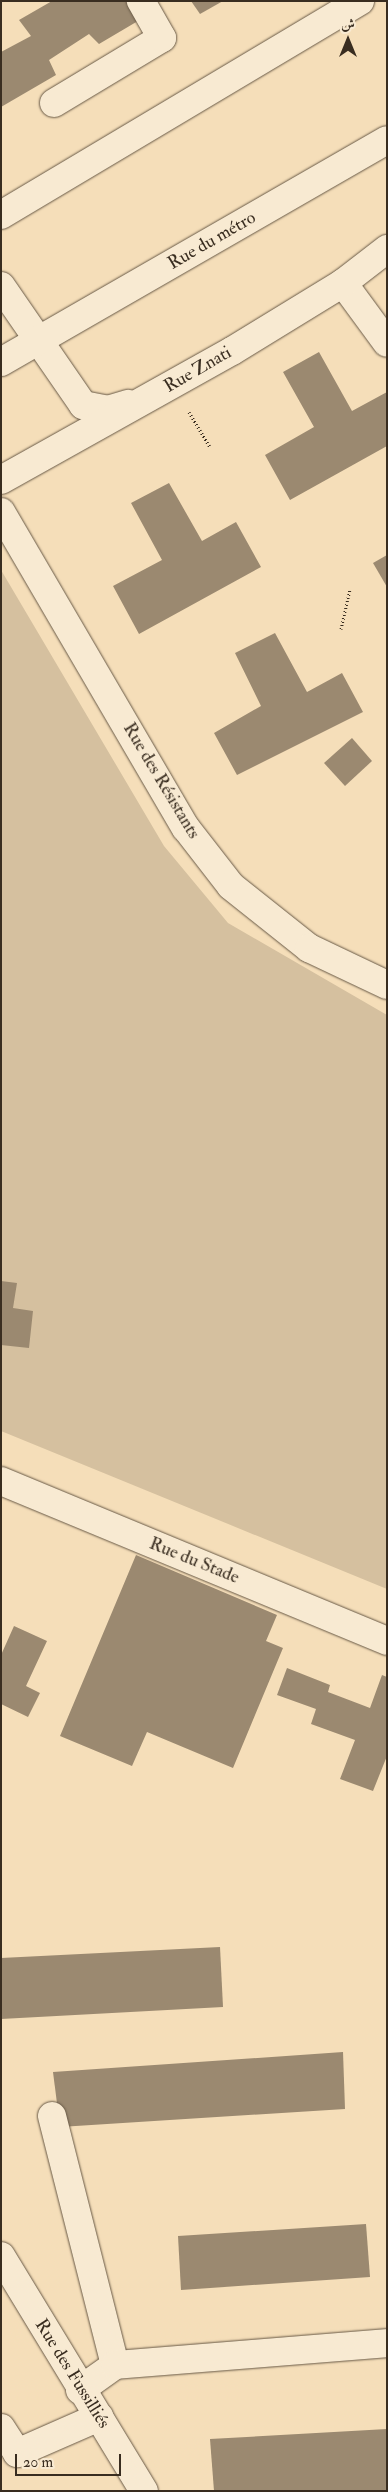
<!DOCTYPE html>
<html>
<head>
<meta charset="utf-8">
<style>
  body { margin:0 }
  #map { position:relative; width:388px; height:2492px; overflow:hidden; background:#f5deb9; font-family:"IM FELL Double Pica",Amiri,serif }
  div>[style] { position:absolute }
  .green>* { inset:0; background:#d5c09f }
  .building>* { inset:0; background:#9b8970 }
  .path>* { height:3px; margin-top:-1.5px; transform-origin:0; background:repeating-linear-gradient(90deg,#392d20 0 1px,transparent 0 3.5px) }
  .roads { filter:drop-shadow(0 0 1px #685946) drop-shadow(0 0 1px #685946) }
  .minor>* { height:28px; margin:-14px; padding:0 14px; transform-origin:14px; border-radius:14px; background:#f8ead2 }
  span { translate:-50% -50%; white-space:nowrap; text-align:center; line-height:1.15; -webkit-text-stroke:4.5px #f8ead2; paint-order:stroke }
  .street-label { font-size:18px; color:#392d20 }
  .frame { position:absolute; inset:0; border:2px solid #392d20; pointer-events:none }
  .north { position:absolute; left:323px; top:15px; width:50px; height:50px; -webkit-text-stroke:4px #f8ead2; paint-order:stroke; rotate:0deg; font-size:14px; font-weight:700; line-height:20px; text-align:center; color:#392d20 }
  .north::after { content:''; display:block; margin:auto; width:18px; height:22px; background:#392d20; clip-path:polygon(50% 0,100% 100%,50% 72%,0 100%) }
  .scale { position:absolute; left:15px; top:2454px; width:106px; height:22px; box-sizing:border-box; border:2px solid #392d20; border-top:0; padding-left:6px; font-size:15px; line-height:18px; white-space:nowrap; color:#392d20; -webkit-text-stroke:4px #f8ead2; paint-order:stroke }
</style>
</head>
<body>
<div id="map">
  <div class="green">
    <div style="clip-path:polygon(1px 570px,164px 846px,228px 923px,387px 1015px,387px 1589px,1px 1431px)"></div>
  </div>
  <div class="building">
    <div style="clip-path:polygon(52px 1px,134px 1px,143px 18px,99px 44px,89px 34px,49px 60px,56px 75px,1px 107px,1px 52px,31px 36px,19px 20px)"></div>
    <div style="clip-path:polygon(191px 1px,223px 1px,200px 14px)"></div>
    <div style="clip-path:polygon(319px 352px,352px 411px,387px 392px,387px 446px,290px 500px,265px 455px,314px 427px,283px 372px)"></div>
    <div style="clip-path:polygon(169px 483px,202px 541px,236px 522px,261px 567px,139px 634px,113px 586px,162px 560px,131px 503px)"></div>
    <div style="clip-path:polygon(387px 555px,387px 587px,373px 563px)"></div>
    <div style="clip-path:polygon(275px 633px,307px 692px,342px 673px,363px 712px,237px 775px,214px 733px,261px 706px,235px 653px)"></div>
    <div style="clip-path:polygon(352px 738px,372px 761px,345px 786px,324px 763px)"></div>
    <div style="clip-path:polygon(1px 1281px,17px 1283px,13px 1308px,33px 1311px,29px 1348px,1px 1345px)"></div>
    <div style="clip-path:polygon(136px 1555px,277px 1615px,266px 1641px,283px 1648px,233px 1768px,147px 1732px,132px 1766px,60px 1736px)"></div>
    <div style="clip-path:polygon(14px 1626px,47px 1641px,26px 1686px,40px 1693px,28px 1717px,1px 1704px,1px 1655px)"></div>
    <div style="clip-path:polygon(287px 1668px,330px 1685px,328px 1692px,370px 1708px,382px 1675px,387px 1677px,387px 1756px,373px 1791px,340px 1779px,355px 1740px,311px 1724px,316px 1709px,277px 1695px)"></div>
    <div style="clip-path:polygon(220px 1947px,223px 2007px,1px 2019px,1px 1958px)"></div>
    <div style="clip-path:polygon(343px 2052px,345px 2109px,60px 2127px,53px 2072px)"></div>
    <div style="clip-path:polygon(366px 2224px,370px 2277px,181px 2290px,178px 2236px)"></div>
    <div style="clip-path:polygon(387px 2429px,387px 2491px,214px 2491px,210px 2439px)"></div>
  </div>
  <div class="path">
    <div style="left:189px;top:412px;width:41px;rotate:59deg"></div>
    <div style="left:341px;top:629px;width:41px;rotate:-77.3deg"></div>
  </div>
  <div class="roads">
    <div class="minor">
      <div style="left:54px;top:103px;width:126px;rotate:-31deg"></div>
      <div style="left:162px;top:38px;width:43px;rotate:-119.6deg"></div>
      <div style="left:1px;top:215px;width:418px;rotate:-30.8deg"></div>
      <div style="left:343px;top:283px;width:74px;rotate:53.7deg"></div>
      <div style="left:1px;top:286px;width:145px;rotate:55.4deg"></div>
      <div style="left:83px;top:405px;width:25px;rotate:11deg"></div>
      <div style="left:108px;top:410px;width:21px;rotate:-17deg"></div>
      <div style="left:1px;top:362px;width:445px;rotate:-29.9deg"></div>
      <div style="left:1px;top:480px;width:265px;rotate:-29.2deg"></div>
      <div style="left:232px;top:351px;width:130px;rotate:-31.5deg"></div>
      <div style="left:343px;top:283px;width:56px;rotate:-37.7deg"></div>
      <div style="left:1px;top:512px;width:366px;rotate:59.7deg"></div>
      <div style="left:186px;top:828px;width:73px;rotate:52.2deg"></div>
      <div style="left:231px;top:886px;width:100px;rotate:38.5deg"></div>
      <div style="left:309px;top:948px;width:86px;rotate:25.4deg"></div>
      <div style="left:1px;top:1481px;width:418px;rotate:22.5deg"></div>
      <div style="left:52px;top:2116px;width:257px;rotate:75.8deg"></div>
      <div style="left:1px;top:2256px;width:275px;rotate:58.7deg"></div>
      <div style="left:80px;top:2390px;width:43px;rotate:-35.5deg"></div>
      <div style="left:115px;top:2365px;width:273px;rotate:-4.6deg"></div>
      <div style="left:1px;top:2428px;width:30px;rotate:57deg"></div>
      <div style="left:17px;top:2453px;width:90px;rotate:-23.7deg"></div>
    </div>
  </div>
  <div class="street-label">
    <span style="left:212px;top:241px;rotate:-30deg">Rue du métro</span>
    <span style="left:198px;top:370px;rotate:-30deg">Rue Znati</span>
    <span style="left:161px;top:781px;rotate:59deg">Rue des Résistants</span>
    <span style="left:194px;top:1561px;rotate:22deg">Rue du Stade</span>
    <span style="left:72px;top:2374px;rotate:58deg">Rue des Fussilliés</span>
  </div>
  <div class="frame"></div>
  <div class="north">ش</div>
  <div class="scale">20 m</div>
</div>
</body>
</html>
